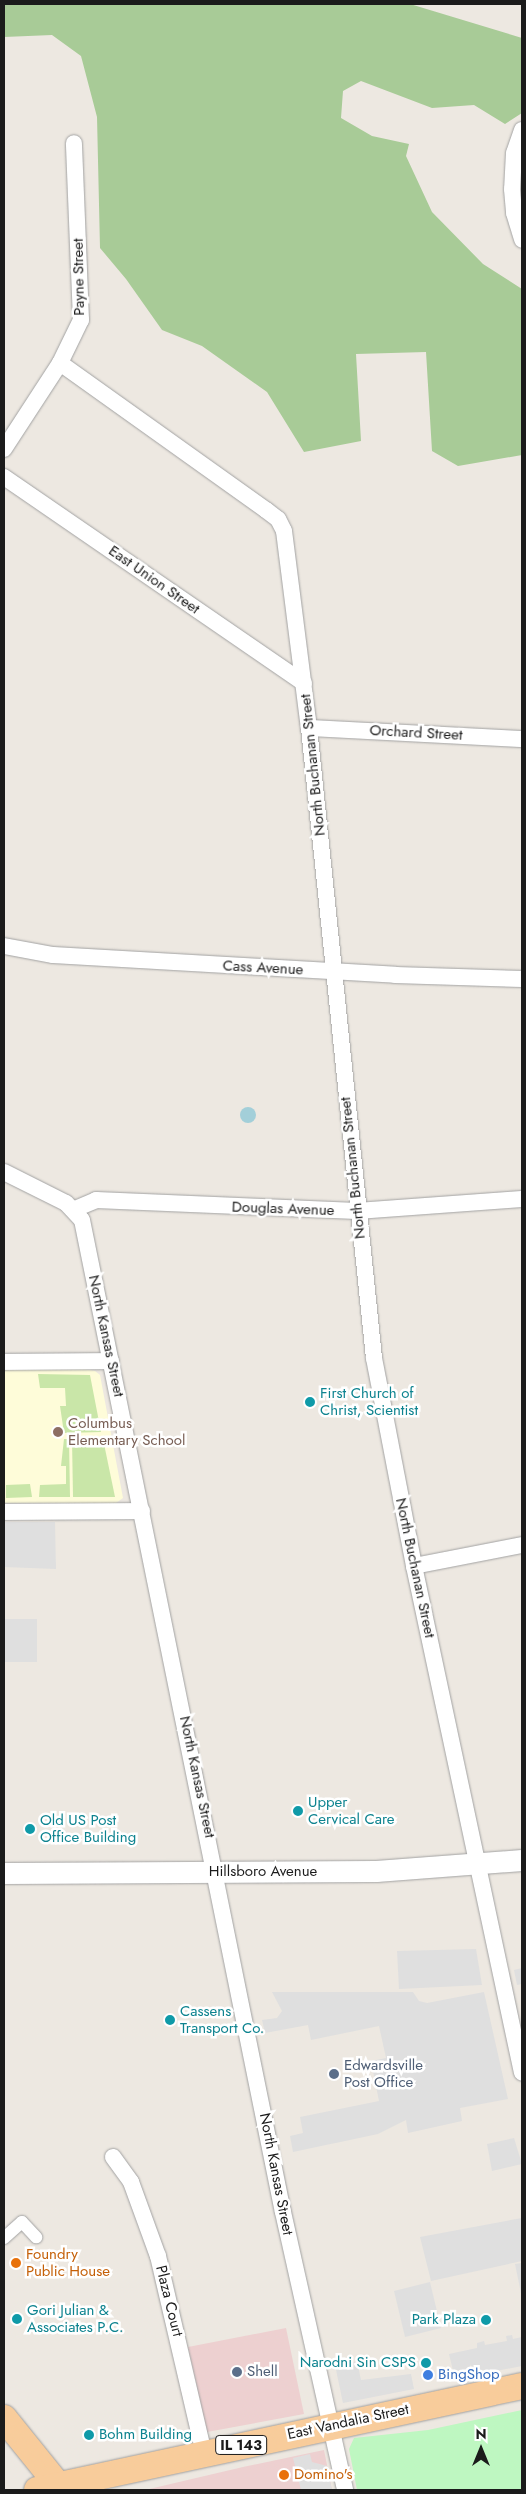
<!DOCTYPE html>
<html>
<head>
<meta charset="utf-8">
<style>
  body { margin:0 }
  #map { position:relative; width:526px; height:2494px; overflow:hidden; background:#ede8e1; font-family:Jost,sans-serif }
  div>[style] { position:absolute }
  .commercial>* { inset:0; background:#edd0d0 }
  .education>* { inset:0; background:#fefcd9 }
  .grass>* { inset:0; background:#c9e6a8 }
  .forest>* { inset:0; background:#a8cb97 }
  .park>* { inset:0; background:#bef7c1 }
  .parking>* { inset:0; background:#dfdfdf }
  .water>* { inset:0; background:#a3cfd9 }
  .round { border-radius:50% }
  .roads { filter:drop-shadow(0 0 1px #a2a2a2) drop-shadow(0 0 1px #a2a2a2) }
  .pedestrian>* { height:12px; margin:-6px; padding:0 6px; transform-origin:6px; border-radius:6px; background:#fff }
  .minor>* { height:16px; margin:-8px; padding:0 8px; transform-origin:8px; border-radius:8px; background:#fff }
  .tertiary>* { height:21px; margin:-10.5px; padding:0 10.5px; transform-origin:10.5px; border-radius:10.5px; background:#fff }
  .primary>* { height:26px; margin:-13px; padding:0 13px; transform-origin:13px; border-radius:13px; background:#f8cc9b }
  .dots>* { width:14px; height:14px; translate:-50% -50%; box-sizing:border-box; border:2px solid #fff; border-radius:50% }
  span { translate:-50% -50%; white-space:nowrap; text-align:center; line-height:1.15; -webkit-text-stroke:5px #fff; paint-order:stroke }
  .shield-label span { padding:1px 4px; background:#fff; border:1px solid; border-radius:4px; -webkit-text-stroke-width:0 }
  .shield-label { font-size:14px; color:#1b1b1b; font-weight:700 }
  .street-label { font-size:15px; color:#1b1b1b }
  .culture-label { font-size:15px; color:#0d838f }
  .left { translate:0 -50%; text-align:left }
  .right { translate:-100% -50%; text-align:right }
  .education-label { font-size:15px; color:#785e54 }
  .service-label { font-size:15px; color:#4e5e75 }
  .food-label { font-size:15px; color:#c56008 }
  .shop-label { font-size:15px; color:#366cbe }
  .frame { position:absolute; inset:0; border:5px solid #1b1b1b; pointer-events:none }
  .north { position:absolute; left:456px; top:2424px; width:50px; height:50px; -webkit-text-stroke:4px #fff; paint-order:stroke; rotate:0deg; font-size:14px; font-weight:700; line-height:20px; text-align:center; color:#1b1b1b }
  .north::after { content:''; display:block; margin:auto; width:18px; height:22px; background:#1b1b1b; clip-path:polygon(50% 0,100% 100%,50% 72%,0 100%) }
</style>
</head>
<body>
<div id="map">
  <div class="commercial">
    <div style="clip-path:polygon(286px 2328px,304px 2414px,207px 2432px,188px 2347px)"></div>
    <div style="clip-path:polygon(324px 2450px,332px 2490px,145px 2490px,243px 2467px)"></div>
  </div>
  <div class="education">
    <div style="clip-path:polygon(85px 1369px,95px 1371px,100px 1375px,123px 1498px,116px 1503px,4px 1503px,4px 1370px)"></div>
  </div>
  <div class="grass">
    <div style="clip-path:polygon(38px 1374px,90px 1375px,101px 1432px,64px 1433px,60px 1406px,66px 1406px,65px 1388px,40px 1388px)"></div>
    <div style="clip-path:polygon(91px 1438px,103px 1439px,115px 1497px,73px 1497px,72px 1439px)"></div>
    <div style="clip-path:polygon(64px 1439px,69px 1439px,70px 1497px,39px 1497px,40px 1485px,66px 1484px,66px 1466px,61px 1466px)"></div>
    <div style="clip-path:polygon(30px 1484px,32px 1497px,6px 1498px,6px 1485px)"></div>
  </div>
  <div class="forest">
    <div style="clip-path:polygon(4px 4px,410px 4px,522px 38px,522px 113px,505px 124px,474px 105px,432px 108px,361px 81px,343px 91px,341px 118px,372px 136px,409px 144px,406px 156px,432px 212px,483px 264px,522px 289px,522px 455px,458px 466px,432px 451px,426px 352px,356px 354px,361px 441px,304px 452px,267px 392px,202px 346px,162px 330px,126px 279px,100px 248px,97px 117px,81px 56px,52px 35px,4px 37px)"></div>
  </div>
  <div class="park">
    <div style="clip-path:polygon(522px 2410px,522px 2490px,357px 2490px,349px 2449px,354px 2438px,428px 2430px)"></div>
  </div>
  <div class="parking">
    <div style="clip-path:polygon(4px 1522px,55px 1522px,56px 1569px,4px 1567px)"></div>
    <div style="clip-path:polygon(4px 1619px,37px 1619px,37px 1662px,4px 1662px)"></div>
    <div style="clip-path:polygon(476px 1949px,482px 1985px,399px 1989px,397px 1951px)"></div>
    <div style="clip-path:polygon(522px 1968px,522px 1984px,517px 1985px,514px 1970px)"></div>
    <div style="clip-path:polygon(272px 1992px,413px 1992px,419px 2001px,427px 2003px,484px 1992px,508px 2099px,460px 2108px,462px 2121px,408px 2133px,406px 2120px,378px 2134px,293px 2152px,290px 2136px,303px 2133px,300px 2117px,379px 2101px,371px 2061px,386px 2058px,379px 2026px,311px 2040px,308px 2025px,265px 2033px,262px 2020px,277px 2018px,282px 2011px)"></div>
    <div style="clip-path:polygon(514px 2138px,522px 2164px,492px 2171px,487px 2144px)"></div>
    <div style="clip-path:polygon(522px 2218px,522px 2261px,431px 2281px,420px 2237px)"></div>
    <div style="clip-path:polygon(522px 2263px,522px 2298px,515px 2264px)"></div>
    <div style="clip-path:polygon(430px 2282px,441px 2328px,405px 2337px,394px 2291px)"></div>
    <div style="clip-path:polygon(512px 2335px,513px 2339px,522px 2337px,522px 2366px,475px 2375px,470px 2364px,471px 2375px,455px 2379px,449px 2354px,477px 2348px,477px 2343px,484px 2341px,485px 2345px,507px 2341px,506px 2336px)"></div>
    <div style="clip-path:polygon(357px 2361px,361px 2380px,411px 2374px,414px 2389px,343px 2403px,335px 2365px)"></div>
    <div style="clip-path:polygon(310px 2454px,312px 2462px,327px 2466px,332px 2490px,301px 2490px,293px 2458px)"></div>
  </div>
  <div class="water">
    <div class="round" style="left:240px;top:1107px;width:16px;height:16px"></div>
  </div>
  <div class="roads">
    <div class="pedestrian">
      <div style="left:4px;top:2238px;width:24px;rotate:-42deg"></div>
      <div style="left:22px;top:2222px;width:21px;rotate:47deg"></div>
    </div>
    <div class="minor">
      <div style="left:522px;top:130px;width:24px;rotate:109deg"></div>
      <div style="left:514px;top:153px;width:36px;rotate:93deg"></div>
      <div style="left:512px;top:189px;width:24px;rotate:85deg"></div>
      <div style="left:514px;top:213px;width:28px;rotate:73deg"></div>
      <div style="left:60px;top:363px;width:253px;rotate:35.5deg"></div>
      <div style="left:266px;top:510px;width:15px;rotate:37deg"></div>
      <div style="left:278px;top:519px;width:13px;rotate:63deg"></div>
      <div style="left:284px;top:531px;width:199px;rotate:82.8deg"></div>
      <div style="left:309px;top:728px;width:633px;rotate:84.11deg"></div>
      <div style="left:374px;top:1358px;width:212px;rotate:79.1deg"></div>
      <div style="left:414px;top:1566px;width:518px;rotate:77.97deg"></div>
      <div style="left:4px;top:449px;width:103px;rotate:-56.9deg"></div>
      <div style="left:60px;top:363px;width:48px;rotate:-64deg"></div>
      <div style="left:81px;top:320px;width:177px;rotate:-92.3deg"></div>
      <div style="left:4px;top:477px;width:364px;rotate:34.5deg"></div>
      <div style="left:309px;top:728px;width:213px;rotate:3deg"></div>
      <div style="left:4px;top:946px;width:50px;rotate:10.4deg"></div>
      <div style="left:53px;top:955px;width:343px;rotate:3.3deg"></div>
      <div style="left:395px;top:975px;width:127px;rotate:1.8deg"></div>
      <div style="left:4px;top:1172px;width:69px;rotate:26.6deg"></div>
      <div style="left:66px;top:1203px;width:23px;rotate:47deg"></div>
      <div style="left:82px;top:1220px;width:1012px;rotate:78.55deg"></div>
      <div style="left:283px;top:2212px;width:285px;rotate:77.4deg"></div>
      <div style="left:75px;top:1209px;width:23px;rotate:-23deg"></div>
      <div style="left:96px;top:1200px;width:261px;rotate:2.4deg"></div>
      <div style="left:357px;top:1211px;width:165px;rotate:-4.2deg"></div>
      <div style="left:4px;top:1362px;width:107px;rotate:-0.5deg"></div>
      <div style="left:4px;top:1512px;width:138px;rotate:-0.4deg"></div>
      <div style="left:414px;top:1566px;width:110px;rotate:-11deg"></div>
      <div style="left:113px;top:2157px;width:31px;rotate:54deg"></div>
      <div style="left:131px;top:2182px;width:79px;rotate:70deg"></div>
      <div style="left:158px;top:2256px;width:202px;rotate:76.9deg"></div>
    </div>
    <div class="tertiary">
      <div style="left:4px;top:1873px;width:372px;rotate:-0.3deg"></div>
      <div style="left:376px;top:1871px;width:146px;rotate:-4.3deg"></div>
    </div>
    <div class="primary">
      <div style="left:4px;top:2418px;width:86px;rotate:51.1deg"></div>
      <div style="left:37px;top:2490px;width:496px;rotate:-12.1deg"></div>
    </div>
  </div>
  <div class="dots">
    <div style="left:310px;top:1402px;background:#0f9aa8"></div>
    <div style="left:58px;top:1432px;background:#8d6e63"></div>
    <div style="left:298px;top:1811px;background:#0f9aa8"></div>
    <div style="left:30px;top:1829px;background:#0f9aa8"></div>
    <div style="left:170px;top:2020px;background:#0f9aa8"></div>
    <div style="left:334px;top:2074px;background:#5c6f8a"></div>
    <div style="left:16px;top:2263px;background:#e8710a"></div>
    <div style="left:17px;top:2319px;background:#0f9aa8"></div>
    <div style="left:486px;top:2320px;background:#0f9aa8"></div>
    <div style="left:426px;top:2363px;background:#0f9aa8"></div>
    <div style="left:237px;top:2372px;background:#5c6f8a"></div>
    <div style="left:428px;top:2375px;background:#3f7fe0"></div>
    <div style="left:89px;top:2435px;background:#0f9aa8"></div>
    <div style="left:284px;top:2475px;background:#e8710a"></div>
  </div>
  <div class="shield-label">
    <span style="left:241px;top:2445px">IL 143</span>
  </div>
  <div class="street-label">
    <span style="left:79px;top:277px;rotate:-91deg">Payne Street</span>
    <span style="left:154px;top:580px;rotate:35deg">East Union Street</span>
    <span style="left:416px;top:733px;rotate:3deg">Orchard Street</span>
    <span style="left:313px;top:765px;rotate:-96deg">North Buchanan Street</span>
    <span style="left:263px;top:968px;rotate:3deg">Cass Avenue</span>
    <span style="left:353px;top:1168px;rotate:-96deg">North Buchanan Street</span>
    <span style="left:283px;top:1209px;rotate:2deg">Douglas Avenue</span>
    <span style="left:106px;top:1336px;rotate:78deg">North Kansas Street</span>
    <span style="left:415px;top:1568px;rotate:78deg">North Buchanan Street</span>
    <span style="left:197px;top:1777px;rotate:78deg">North Kansas Street</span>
    <span style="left:263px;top:1872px">Hillsboro Avenue</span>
    <span style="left:276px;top:2174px;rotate:79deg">North Kansas Street</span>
    <span style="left:169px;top:2301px;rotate:76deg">Plaza Court</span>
    <span style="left:348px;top:2422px;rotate:-12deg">East Vandalia Street</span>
  </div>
  <div class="culture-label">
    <span class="left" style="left:320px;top:1402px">First Church of<br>Christ, Scientist</span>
    <span class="left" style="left:308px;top:1811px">Upper<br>Cervical Care</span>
    <span class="left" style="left:40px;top:1829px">Old US Post<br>Office Building</span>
    <span class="left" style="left:180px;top:2020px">Cassens<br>Transport Co.</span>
    <span class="left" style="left:27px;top:2319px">Gori Julian &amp;<br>Associates P.C.</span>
    <span class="right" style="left:476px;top:2320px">Park Plaza</span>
    <span class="right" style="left:416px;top:2363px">Narodni Sin CSPS</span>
    <span class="left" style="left:99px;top:2435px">Bohm Building</span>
  </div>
  <div class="education-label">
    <span class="left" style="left:68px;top:1432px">Columbus<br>Elementary School</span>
  </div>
  <div class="service-label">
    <span class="left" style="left:344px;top:2074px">Edwardsville<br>Post Office</span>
    <span class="left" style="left:247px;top:2372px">Shell</span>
  </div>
  <div class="food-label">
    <span class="left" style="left:26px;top:2263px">Foundry<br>Public House</span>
    <span class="left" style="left:294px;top:2475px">Domino's</span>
  </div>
  <div class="shop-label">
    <span class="left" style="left:438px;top:2375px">BingShop</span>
  </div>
  <div class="frame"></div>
  <div class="north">N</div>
</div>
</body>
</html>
